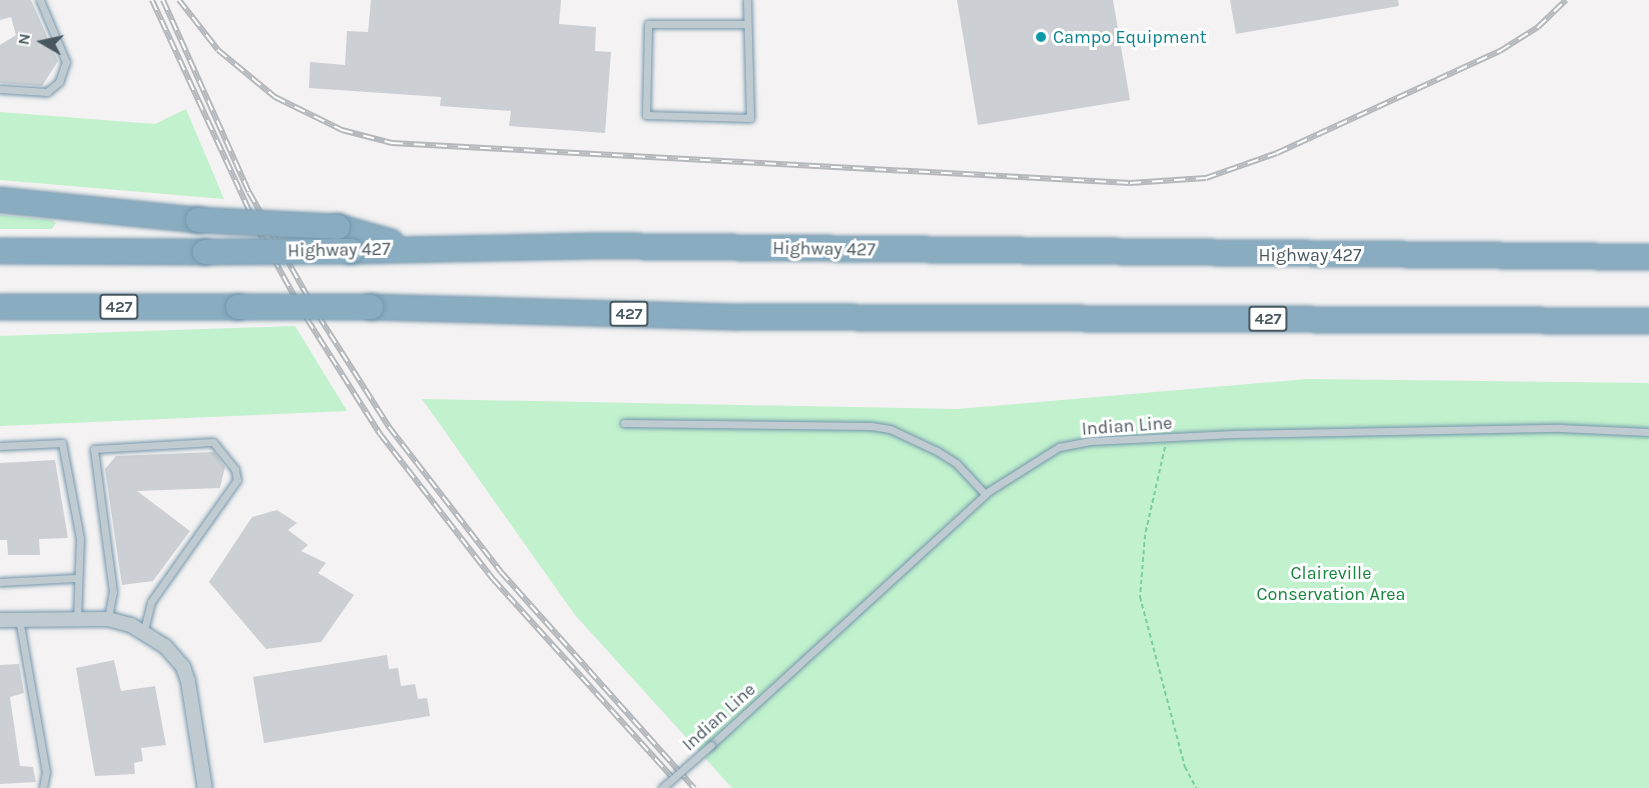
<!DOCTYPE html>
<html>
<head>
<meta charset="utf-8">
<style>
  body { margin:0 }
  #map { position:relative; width:1649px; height:788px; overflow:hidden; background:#f4f2f2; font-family:Karla,sans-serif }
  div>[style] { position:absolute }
  .green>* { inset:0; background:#c1f1cd }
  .building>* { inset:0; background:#ccd0d4 }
  .path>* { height:2px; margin-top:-1px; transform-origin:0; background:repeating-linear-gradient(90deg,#78cf98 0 4.5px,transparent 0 7.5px) }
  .roads { filter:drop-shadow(0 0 2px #7597ac) drop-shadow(0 0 2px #7597ac) }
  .lane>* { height:7px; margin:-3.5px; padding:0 3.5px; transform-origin:3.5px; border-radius:3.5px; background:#c0cbd1 }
  .street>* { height:14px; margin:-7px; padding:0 7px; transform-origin:7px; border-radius:7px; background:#c0cbd1 }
  .highway>* { height:24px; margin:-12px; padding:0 12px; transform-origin:12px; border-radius:12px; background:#89acc0 }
  .rail>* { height:6px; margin-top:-3px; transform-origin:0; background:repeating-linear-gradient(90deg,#fff 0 11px,#b4b8bc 0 22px); box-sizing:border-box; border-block:2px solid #b4b8bc }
  .bridges { filter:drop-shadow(0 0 2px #7597ac) drop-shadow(0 0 2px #7597ac) }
  .lane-bridge>* { height:7px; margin:-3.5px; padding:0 3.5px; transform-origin:3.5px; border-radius:3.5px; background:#c0cbd1 }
  .highway-bridge>* { height:24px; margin:-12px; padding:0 12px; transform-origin:12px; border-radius:12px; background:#89acc0 }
  .dots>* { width:16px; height:16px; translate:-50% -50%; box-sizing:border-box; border:3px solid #fff; border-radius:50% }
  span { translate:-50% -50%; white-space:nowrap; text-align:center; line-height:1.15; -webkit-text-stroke:6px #fff; paint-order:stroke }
  .shield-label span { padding:2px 4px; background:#fff; border:2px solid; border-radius:4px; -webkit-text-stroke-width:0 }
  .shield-label { font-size:16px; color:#495860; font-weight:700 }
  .culture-label { font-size:18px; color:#0d838f }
  .left { translate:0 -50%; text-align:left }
  .street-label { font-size:18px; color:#495860 }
  .park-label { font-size:18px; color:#17843e }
  .north { position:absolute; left:12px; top:12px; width:60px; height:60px; -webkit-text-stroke:4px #fff; paint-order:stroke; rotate:279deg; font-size:16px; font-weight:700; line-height:24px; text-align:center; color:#495860 }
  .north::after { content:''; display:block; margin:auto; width:21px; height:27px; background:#495860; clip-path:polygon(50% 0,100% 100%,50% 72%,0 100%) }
</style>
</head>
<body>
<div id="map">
  <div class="green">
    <div style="clip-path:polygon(186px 109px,224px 199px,0 180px,0 112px,155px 124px)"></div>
    <div style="clip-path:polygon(0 215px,52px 220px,56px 223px,52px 229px,0 229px)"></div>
    <div style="clip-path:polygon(295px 326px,347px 411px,0 426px,0 336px)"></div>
    <div style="clip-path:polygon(1308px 379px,1649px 383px,1649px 788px,732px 788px,575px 615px,422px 399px,958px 409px)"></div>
  </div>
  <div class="building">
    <div style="clip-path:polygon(0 0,31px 0,58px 61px,42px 86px,0 83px,0 45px,16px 35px,11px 17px,0 20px)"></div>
    <div style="clip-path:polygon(371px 0,561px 0,559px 24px,596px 27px,595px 51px,611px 52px,605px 133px,509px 126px,511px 111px,440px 106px,441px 97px,309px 88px,310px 62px,345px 65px,347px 31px,368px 32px)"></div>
    <div style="clip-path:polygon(957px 0,1113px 0,1130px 100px,978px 125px)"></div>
    <div style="clip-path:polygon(1230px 0,1398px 0,1399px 6px,1236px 34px)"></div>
    <div style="clip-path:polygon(214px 452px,225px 467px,220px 488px,137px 491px,190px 531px,153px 581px,122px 585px,105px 469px,116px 456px)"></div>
    <div style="clip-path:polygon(55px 460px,68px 538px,39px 539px,40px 555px,8px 555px,7px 540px,0 540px,0 463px)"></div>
    <div style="clip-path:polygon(277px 510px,297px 523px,288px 530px,308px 545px,301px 551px,326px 563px,318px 573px,354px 595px,321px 642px,266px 649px,209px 582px,252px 517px)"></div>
    <div style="clip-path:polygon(387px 655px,389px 669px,398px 668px,401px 686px,415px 684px,418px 699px,427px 698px,430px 716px,264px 743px,253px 677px)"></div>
    <div style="clip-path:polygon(114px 660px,121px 691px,155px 686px,166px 745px,141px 748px,143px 761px,134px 763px,135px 774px,95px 776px,76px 668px)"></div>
    <div style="clip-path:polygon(19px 664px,24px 693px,10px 697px,20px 766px,33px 767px,36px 782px,0 784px,0 665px)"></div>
  </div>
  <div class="path">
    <div style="left:1165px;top:447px;width:90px;rotate:102.8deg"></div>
    <div style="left:1145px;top:535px;width:62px;rotate:94.6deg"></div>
    <div style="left:1140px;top:597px;width:176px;rotate:75.2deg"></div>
    <div style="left:1185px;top:767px;width:24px;rotate:62deg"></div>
  </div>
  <div class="roads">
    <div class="lane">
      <div style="left:747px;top:0;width:118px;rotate:88.5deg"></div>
      <div style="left:750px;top:118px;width:104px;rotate:-178.3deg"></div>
      <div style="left:646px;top:115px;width:91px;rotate:-88.7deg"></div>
      <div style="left:648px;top:24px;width:99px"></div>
      <div style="left:0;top:89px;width:47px;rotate:3.7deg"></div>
      <div style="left:47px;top:92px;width:16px;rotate:-40deg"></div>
      <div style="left:59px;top:82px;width:21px;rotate:-71deg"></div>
      <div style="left:66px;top:62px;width:67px;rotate:-112.8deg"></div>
      <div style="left:624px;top:423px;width:247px;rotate:0.7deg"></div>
      <div style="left:871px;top:426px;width:19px;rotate:9deg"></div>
      <div style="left:890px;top:429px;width:52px;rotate:25.1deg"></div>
      <div style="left:937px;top:451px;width:22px;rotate:32deg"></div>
      <div style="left:956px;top:463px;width:42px;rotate:46.9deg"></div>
      <div style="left:0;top:446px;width:62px;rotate:-2.8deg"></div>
      <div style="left:62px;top:443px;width:97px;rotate:79.3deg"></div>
      <div style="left:80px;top:538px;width:81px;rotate:92.1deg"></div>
      <div style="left:0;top:582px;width:76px;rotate:-3deg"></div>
      <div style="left:19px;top:619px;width:155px;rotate:80deg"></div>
      <div style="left:46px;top:772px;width:16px;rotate:101deg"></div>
      <div style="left:108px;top:619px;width:27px;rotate:-80deg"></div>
      <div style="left:113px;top:592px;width:144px;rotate:-97.6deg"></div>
      <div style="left:94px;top:449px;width:119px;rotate:-3.4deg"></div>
      <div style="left:213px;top:442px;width:35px;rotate:51deg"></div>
      <div style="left:235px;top:469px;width:11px;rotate:80deg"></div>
      <div style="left:237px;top:480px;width:149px;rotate:125.2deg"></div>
      <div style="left:151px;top:602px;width:30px;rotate:104deg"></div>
      <div style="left:711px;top:745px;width:377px;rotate:-42.4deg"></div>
      <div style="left:989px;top:491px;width:83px;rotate:-32.2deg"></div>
      <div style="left:1059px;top:447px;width:33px;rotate:-11deg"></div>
      <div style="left:1091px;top:441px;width:143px;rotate:-2.8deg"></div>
      <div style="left:1234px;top:434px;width:326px;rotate:-1.1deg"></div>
      <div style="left:1560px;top:428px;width:89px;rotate:2.6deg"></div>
    </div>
    <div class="street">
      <div style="left:0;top:620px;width:108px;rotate:-0.5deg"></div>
      <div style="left:108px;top:619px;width:24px;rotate:15deg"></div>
      <div style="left:131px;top:625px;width:40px;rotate:32deg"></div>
      <div style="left:165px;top:646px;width:28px;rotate:49deg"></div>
      <div style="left:183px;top:667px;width:15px;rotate:70deg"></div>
      <div style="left:188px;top:681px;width:108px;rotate:81deg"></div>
    </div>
    <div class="highway">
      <div style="left:0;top:200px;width:199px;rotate:5.8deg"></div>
      <div style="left:338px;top:227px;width:55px;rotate:15.8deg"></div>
      <div style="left:0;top:251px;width:205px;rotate:0.3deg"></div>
      <div style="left:351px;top:251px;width:242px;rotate:-1.2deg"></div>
      <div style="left:593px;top:246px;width:1056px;rotate:0.6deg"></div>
      <div style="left:0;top:307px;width:238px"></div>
      <div style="left:371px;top:307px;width:368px;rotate:1.6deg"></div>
      <div style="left:739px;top:317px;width:910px;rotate:0.25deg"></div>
    </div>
  </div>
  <div class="rail">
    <div style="left:152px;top:0;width:262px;rotate:65.2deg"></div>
    <div style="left:262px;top:238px;width:93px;rotate:60.9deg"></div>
    <div style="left:307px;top:319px;width:136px;rotate:57.6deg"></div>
    <div style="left:380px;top:434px;width:184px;rotate:52.1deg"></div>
    <div style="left:493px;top:579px;width:267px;rotate:47.9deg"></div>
    <div style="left:163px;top:0;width:210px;rotate:65.9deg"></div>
    <div style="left:249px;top:192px;width:141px;rotate:60.7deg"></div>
    <div style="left:318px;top:315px;width:133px;rotate:57.6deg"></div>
    <div style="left:389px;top:427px;width:183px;rotate:52.3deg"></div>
    <div style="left:501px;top:572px;width:290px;rotate:48.2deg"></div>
    <div style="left:179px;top:0;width:63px;rotate:52deg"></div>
    <div style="left:218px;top:50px;width:74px;rotate:39.5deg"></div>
    <div style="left:275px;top:97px;width:75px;rotate:26.2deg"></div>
    <div style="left:342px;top:130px;width:52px;rotate:14.6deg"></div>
    <div style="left:392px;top:143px;width:739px;rotate:3.1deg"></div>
    <div style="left:1130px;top:183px;width:76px;rotate:-3.8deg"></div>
    <div style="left:1206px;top:178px;width:75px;rotate:-19.4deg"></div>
    <div style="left:1277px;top:153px;width:245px;rotate:-24.6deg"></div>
    <div style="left:1500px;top:51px;width:45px;rotate:-32.3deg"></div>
    <div style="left:1538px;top:27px;width:39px;rotate:-44deg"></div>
  </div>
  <div class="bridges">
    <div class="lane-bridge">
      <div style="left:662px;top:788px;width:65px;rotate:-41.3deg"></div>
    </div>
    <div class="highway-bridge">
      <div style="left:198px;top:220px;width:140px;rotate:2.9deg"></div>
      <div style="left:205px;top:252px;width:146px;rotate:-0.4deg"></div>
      <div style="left:238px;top:307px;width:133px"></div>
    </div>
  </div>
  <div class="dots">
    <div style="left:1041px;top:37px;background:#0f9aa8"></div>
  </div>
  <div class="shield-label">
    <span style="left:119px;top:307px">427</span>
    <span style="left:629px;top:314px">427</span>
    <span style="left:1268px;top:319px">427</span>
  </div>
  <div class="culture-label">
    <span class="left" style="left:1053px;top:37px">Campo Equipment</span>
  </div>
  <div class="street-label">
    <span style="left:824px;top:249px;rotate:1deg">Highway 427</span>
    <span style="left:339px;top:250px;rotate:-1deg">Highway 427</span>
    <span style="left:1310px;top:255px">Highway 427</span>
    <span style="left:1127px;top:426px;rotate:-4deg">Indian Line</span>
    <span style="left:719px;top:717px;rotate:-42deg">Indian Line</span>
  </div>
  <div class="park-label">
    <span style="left:1331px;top:584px">Claireville<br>Conservation Area</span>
  </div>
  <div class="north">N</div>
</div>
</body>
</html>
